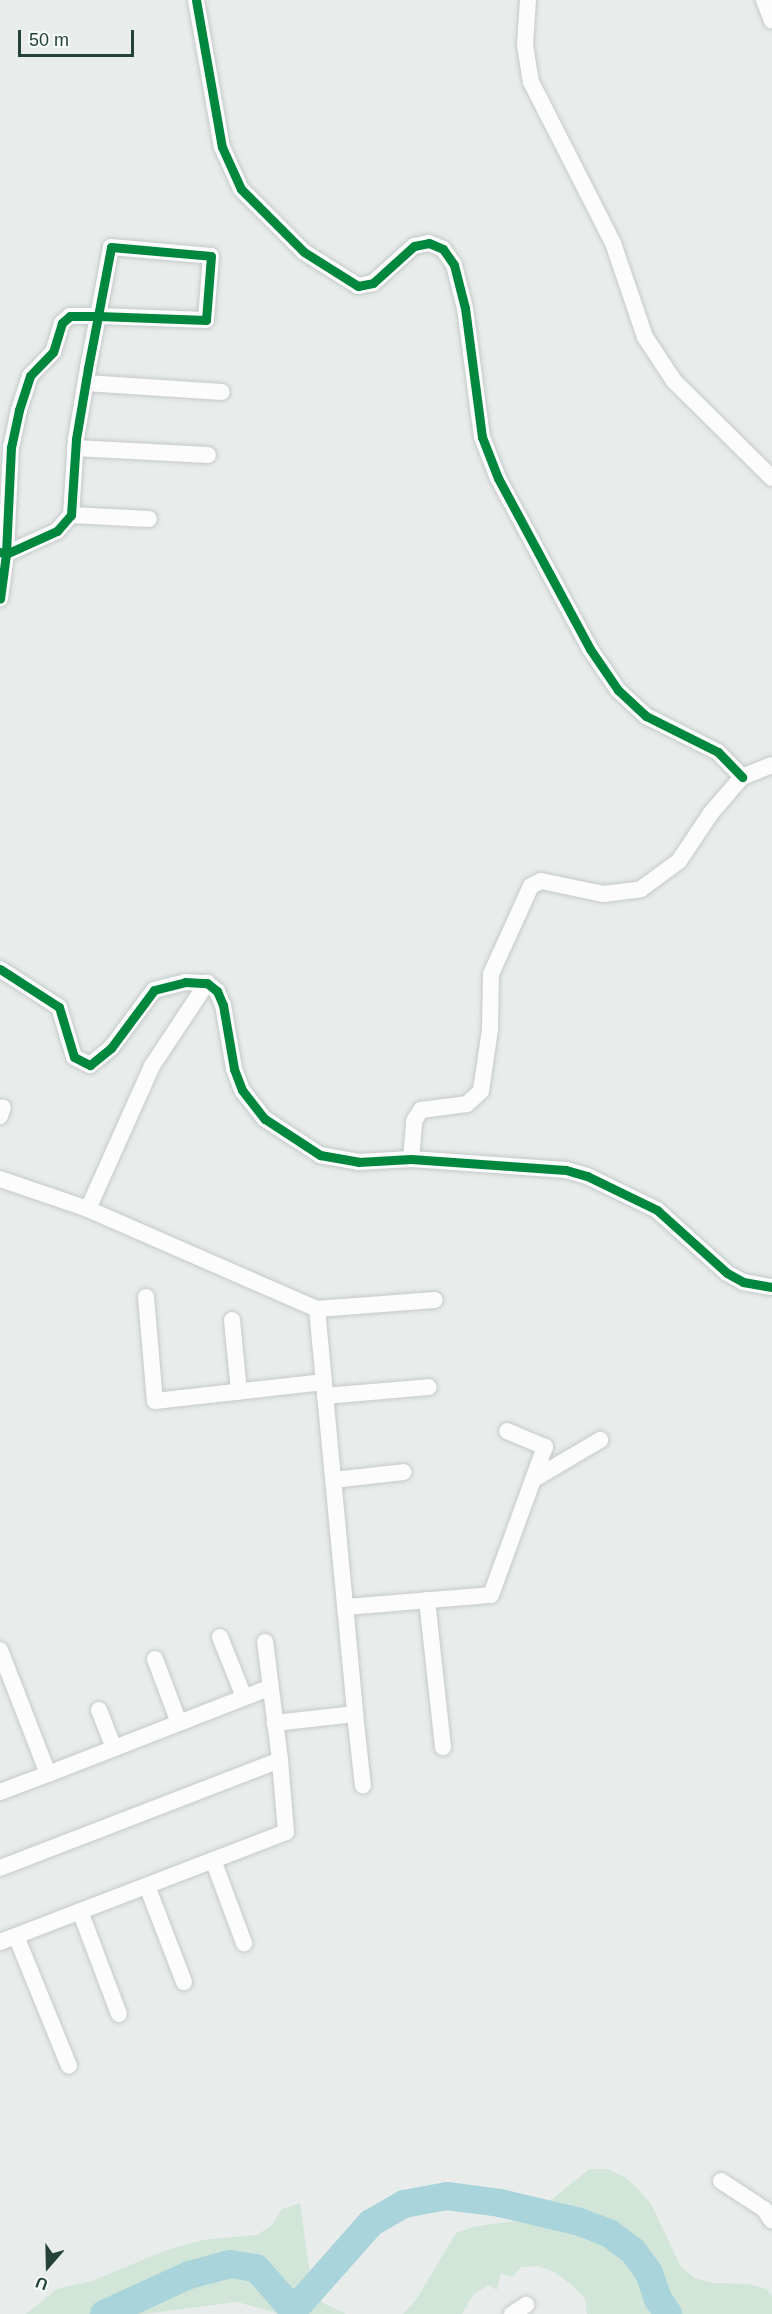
<!DOCTYPE html>
<html>
<head>
<meta charset="utf-8">
<style>
  body { margin:0 }
  #map { position:relative; width:772px; height:2314px; overflow:hidden; background:#e8edeb; font-family:Helvetica,sans-serif }
  div>[style] { position:absolute }
  .green>* { inset:0; background:#d1e6d8 }
  .river>* { height:28px; margin:-14px; padding:0 14px; transform-origin:14px; border-radius:14px; background:#a9d4db }
  .roads { filter:drop-shadow(0 0 2px #c5cac8) drop-shadow(0 0 2px #c5cac8) }
  .minor>* { height:16px; margin:-8px; padding:0 8px; transform-origin:8px; border-radius:8px; background:#fcfcfc }
  .cycleway>* { height:9px; margin:-4.5px; padding:0 4.5px; transform-origin:4.5px; border-radius:4.5px; background:#00873e }
  span { translate:-50% -50%; white-space:nowrap; text-align:center; line-height:1.15; -webkit-text-stroke:4.5px #f7fbf9; paint-order:stroke }
  .north { position:absolute; left:18px; top:2236px; width:60px; height:60px; -webkit-text-stroke:4px #f7fbf9; paint-order:stroke; rotate:200deg; font-size:16px; font-weight:700; line-height:24px; text-align:center; color:#24423a }
  .north::after { content:''; display:block; margin:auto; width:21px; height:27px; background:#24423a; clip-path:polygon(50% 0,100% 100%,50% 72%,0 100%) }
  .scale { position:absolute; left:18px; top:30px; width:116px; height:27px; box-sizing:border-box; border:3px solid #24423a; border-top:0; padding-left:8px; font-size:18px; line-height:21px; white-space:nowrap; color:#24423a; -webkit-text-stroke:4px #f7fbf9; paint-order:stroke }
</style>
</head>
<body>
<div id="map">
  <div class="green">
    <div style="clip-path:polygon(589px 2169px,608px 2169px,625px 2177px,637px 2188px,651px 2204px,681px 2267px,695px 2278px,713px 2283px,749px 2284px,767px 2289px,772px 2296px,772px 2314px,587px 2314px,585px 2299px,573px 2286px,556px 2273px,539px 2266px,521px 2267px,512px 2277px,501px 2273px,497px 2290px,488px 2285px,473px 2295px,462px 2314px,403px 2314px,416px 2300px,456px 2233px,473px 2227px,528px 2219px)"></div>
    <div style="clip-path:polygon(300px 2203px,312px 2289px,323px 2303px,346px 2314px,281px 2314px,237px 2302px,144px 2314px,26px 2314px,57px 2289px,92px 2281px,164px 2251px,203px 2240px,257px 2235px,272px 2225px,282px 2209px)"></div>
  </div>
  <div class="river">
    <div style="left:104px;top:2314px;width:94px;rotate:-24.6deg"></div>
    <div style="left:189px;top:2275px;width:42px;rotate:-15deg"></div>
    <div style="left:230px;top:2264px;width:26px;rotate:9deg"></div>
    <div style="left:256px;top:2268px;width:48px;rotate:48.4deg"></div>
    <div style="left:288px;top:2304px;width:13px;rotate:-9deg"></div>
    <div style="left:301px;top:2302px;width:106px;rotate:-48.5deg"></div>
    <div style="left:371px;top:2223px;width:38px;rotate:-30deg"></div>
    <div style="left:404px;top:2204px;width:44px;rotate:-10.5deg"></div>
    <div style="left:447px;top:2196px;width:53px;rotate:7.5deg"></div>
    <div style="left:500px;top:2203px;width:79px;rotate:13.2deg"></div>
    <div style="left:577px;top:2221px;width:34px;rotate:21deg"></div>
    <div style="left:609px;top:2233px;width:30px;rotate:37deg"></div>
    <div style="left:633px;top:2251px;width:27px;rotate:54deg"></div>
    <div style="left:649px;top:2273px;width:28px;rotate:71deg"></div>
    <div style="left:658px;top:2299px;width:18px;rotate:56deg"></div>
  </div>
  <div class="roads">
    <div class="minor">
      <div style="left:196px;top:0;width:149px;rotate:80deg"></div>
      <div style="left:222px;top:147px;width:46px;rotate:65.7deg"></div>
      <div style="left:241px;top:189px;width:89px;rotate:45deg"></div>
      <div style="left:304px;top:252px;width:64px;rotate:32.2deg"></div>
      <div style="left:358px;top:286px;width:15px;rotate:-11deg"></div>
      <div style="left:373px;top:283px;width:55px;rotate:-42.1deg"></div>
      <div style="left:414px;top:246px;width:15px;rotate:-11deg"></div>
      <div style="left:429px;top:243px;width:15px;rotate:23deg"></div>
      <div style="left:443px;top:249px;width:19px;rotate:55deg"></div>
      <div style="left:454px;top:265px;width:44px;rotate:75.7deg"></div>
      <div style="left:465px;top:308px;width:130px;rotate:82.5deg"></div>
      <div style="left:482px;top:437px;width:44px;rotate:68.7deg"></div>
      <div style="left:498px;top:478px;width:194px;rotate:61.7deg"></div>
      <div style="left:590px;top:649px;width:50px;rotate:55.7deg"></div>
      <div style="left:618px;top:690px;width:38px;rotate:43deg"></div>
      <div style="left:646px;top:716px;width:80px;rotate:26.6deg"></div>
      <div style="left:718px;top:752px;width:35px;rotate:46deg"></div>
      <div style="left:528px;top:0;width:45px;rotate:93.8deg"></div>
      <div style="left:525px;top:45px;width:37px;rotate:81deg"></div>
      <div style="left:531px;top:82px;width:181px;rotate:63deg"></div>
      <div style="left:613px;top:243px;width:99px;rotate:71.2deg"></div>
      <div style="left:645px;top:337px;width:53px;rotate:56.6deg"></div>
      <div style="left:674px;top:381px;width:138px;rotate:44.7deg"></div>
      <div style="left:764px;top:0;width:22px;rotate:69deg"></div>
      <div style="left:86px;top:383px;width:136px;rotate:3.8deg"></div>
      <div style="left:75px;top:448px;width:133px;rotate:3deg"></div>
      <div style="left:71px;top:515px;width:78px;rotate:2.9deg"></div>
      <div style="left:0;top:552px;width:6px;rotate:18deg"></div>
      <div style="left:6px;top:554px;width:56px;rotate:-24.3deg"></div>
      <div style="left:57px;top:531px;width:21px;rotate:-49deg"></div>
      <div style="left:71px;top:515px;width:76px;rotate:-86.2deg"></div>
      <div style="left:76px;top:439px;width:72px;rotate:-80.4deg"></div>
      <div style="left:88px;top:368px;width:53px;rotate:-79.1deg"></div>
      <div style="left:98px;top:316px;width:70px;rotate:-79.3deg"></div>
      <div style="left:111px;top:247px;width:100px;rotate:5.1deg"></div>
      <div style="left:211px;top:256px;width:64px;rotate:94.5deg"></div>
      <div style="left:206px;top:320px;width:108px;rotate:-177.9deg"></div>
      <div style="left:98px;top:316px;width:28px;rotate:180deg"></div>
      <div style="left:70px;top:316px;width:11px;rotate:139deg"></div>
      <div style="left:62px;top:323px;width:30px;rotate:107deg"></div>
      <div style="left:53px;top:352px;width:33px;rotate:134deg"></div>
      <div style="left:30px;top:376px;width:36px;rotate:108deg"></div>
      <div style="left:19px;top:410px;width:38px;rotate:102deg"></div>
      <div style="left:11px;top:447px;width:107px;rotate:92.7deg"></div>
      <div style="left:6px;top:554px;width:45px;rotate:97.6deg"></div>
      <div style="left:0;top:969px;width:70px;rotate:32.8deg"></div>
      <div style="left:59px;top:1007px;width:52px;rotate:73.3deg"></div>
      <div style="left:74px;top:1057px;width:18px;rotate:27deg"></div>
      <div style="left:90px;top:1065px;width:27px;rotate:-39deg"></div>
      <div style="left:111px;top:1048px;width:72px;rotate:-53.4deg"></div>
      <div style="left:154px;top:990px;width:32px;rotate:-14deg"></div>
      <div style="left:185px;top:982px;width:22px;rotate:3deg"></div>
      <div style="left:207px;top:983px;width:13px;rotate:39deg"></div>
      <div style="left:217px;top:991px;width:15px;rotate:67deg"></div>
      <div style="left:223px;top:1005px;width:65px;rotate:80.2deg"></div>
      <div style="left:234px;top:1069px;width:22px;rotate:69deg"></div>
      <div style="left:242px;top:1090px;width:37px;rotate:52deg"></div>
      <div style="left:265px;top:1119px;width:66px;rotate:33.2deg"></div>
      <div style="left:320px;top:1155px;width:39px;rotate:10deg"></div>
      <div style="left:358px;top:1162px;width:53px;rotate:-3.2deg"></div>
      <div style="left:411px;top:1159px;width:155px;rotate:4.1deg"></div>
      <div style="left:566px;top:1170px;width:22px;rotate:16deg"></div>
      <div style="left:587px;top:1176px;width:78px;rotate:25.9deg"></div>
      <div style="left:657px;top:1210px;width:94px;rotate:42deg"></div>
      <div style="left:727px;top:1273px;width:18px;rotate:29deg"></div>
      <div style="left:743px;top:1282px;width:29px;rotate:10deg"></div>
      <div style="left:0;top:1116px;width:9px;rotate:-72deg"></div>
      <div style="left:411px;top:1159px;width:38px;rotate:-85deg"></div>
      <div style="left:414px;top:1121px;width:13px;rotate:-58deg"></div>
      <div style="left:421px;top:1110px;width:46px;rotate:-7.4deg"></div>
      <div style="left:467px;top:1104px;width:19px;rotate:-43deg"></div>
      <div style="left:481px;top:1091px;width:63px;rotate:-81.7deg"></div>
      <div style="left:490px;top:1029px;width:55px;rotate:-89deg"></div>
      <div style="left:491px;top:974px;width:97px;rotate:-65.6deg"></div>
      <div style="left:531px;top:886px;width:11px;rotate:-27deg"></div>
      <div style="left:541px;top:881px;width:63px;rotate:11.8deg"></div>
      <div style="left:603px;top:894px;width:38px;rotate:-7deg"></div>
      <div style="left:641px;top:889px;width:47px;rotate:-36.4deg"></div>
      <div style="left:679px;top:861px;width:58px;rotate:-56.3deg"></div>
      <div style="left:711px;top:813px;width:48px;rotate:-49.3deg"></div>
      <div style="left:742px;top:777px;width:32px;rotate:-22deg"></div>
      <div style="left:0;top:1179px;width:93px;rotate:18.8deg"></div>
      <div style="left:88px;top:1209px;width:157px;rotate:-65.9deg"></div>
      <div style="left:152px;top:1066px;width:100px;rotate:-56.5deg"></div>
      <div style="left:88px;top:1209px;width:250px;rotate:23.6deg"></div>
      <div style="left:317px;top:1309px;width:407px;rotate:84.6deg"></div>
      <div style="left:355px;top:1714px;width:81px;rotate:173.6deg"></div>
      <div style="left:146px;top:1297px;width:104px;rotate:85.1deg"></div>
      <div style="left:155px;top:1401px;width:170px;rotate:-6.4deg"></div>
      <div style="left:317px;top:1309px;width:118px;rotate:-4.4deg"></div>
      <div style="left:232px;top:1320px;width:72px;rotate:84.4deg"></div>
      <div style="left:325px;top:1396px;width:104px;rotate:-4.9deg"></div>
      <div style="left:534px;top:1479px;width:77px;rotate:-30.6deg"></div>
      <div style="left:333px;top:1480px;width:71px;rotate:-6.4deg"></div>
      <div style="left:427px;top:1600px;width:148px;rotate:83.8deg"></div>
      <div style="left:345px;top:1607px;width:146px;rotate:-4.7deg"></div>
      <div style="left:491px;top:1595px;width:158px;rotate:-70deg"></div>
      <div style="left:545px;top:1447px;width:41px;rotate:-157.2deg"></div>
      <div style="left:220px;top:1637px;width:65px;rotate:68.2deg"></div>
      <div style="left:0;top:1650px;width:133px;rotate:68.8deg"></div>
      <div style="left:48px;top:1774px;width:239px;rotate:-21.3deg"></div>
      <div style="left:155px;top:1659px;width:68px;rotate:69.4deg"></div>
      <div style="left:99px;top:1710px;width:41px;rotate:68.5deg"></div>
      <div style="left:355px;top:1714px;width:72px;rotate:83.7deg"></div>
      <div style="left:0;top:1792px;width:51px;rotate:-20.6deg"></div>
      <div style="left:213px;top:1860px;width:89px;rotate:69.5deg"></div>
      <div style="left:0;top:1868px;width:300px;rotate:-21.1deg"></div>
      <div style="left:280px;top:1760px;width:119px;rotate:-97.2deg"></div>
      <div style="left:147px;top:1886px;width:103px;rotate:68.9deg"></div>
      <div style="left:80px;top:1911px;width:110px;rotate:69.3deg"></div>
      <div style="left:16px;top:1936px;width:140px;rotate:67.8deg"></div>
      <div style="left:0;top:1942px;width:306px;rotate:-21deg"></div>
      <div style="left:286px;top:1832px;width:72px;rotate:-94.8deg"></div>
      <div style="left:721px;top:2181px;width:51px;rotate:33.1deg"></div>
      <div style="left:764px;top:2209px;width:14px;rotate:56deg"></div>
      <div style="left:512px;top:2314px;width:17px;rotate:-33deg"></div>
    </div>
  </div>
  <div class="cycleway">
    <div style="left:196px;top:0;width:149px;rotate:80deg"></div>
    <div style="left:222px;top:147px;width:46px;rotate:65.7deg"></div>
    <div style="left:241px;top:189px;width:89px;rotate:45deg"></div>
    <div style="left:304px;top:252px;width:64px;rotate:32.2deg"></div>
    <div style="left:358px;top:286px;width:15px;rotate:-11deg"></div>
    <div style="left:373px;top:283px;width:55px;rotate:-42.1deg"></div>
    <div style="left:414px;top:246px;width:15px;rotate:-11deg"></div>
    <div style="left:429px;top:243px;width:15px;rotate:23deg"></div>
    <div style="left:443px;top:249px;width:19px;rotate:55deg"></div>
    <div style="left:454px;top:265px;width:44px;rotate:75.7deg"></div>
    <div style="left:465px;top:308px;width:130px;rotate:82.5deg"></div>
    <div style="left:482px;top:437px;width:44px;rotate:68.7deg"></div>
    <div style="left:498px;top:478px;width:194px;rotate:61.7deg"></div>
    <div style="left:590px;top:649px;width:50px;rotate:55.7deg"></div>
    <div style="left:618px;top:690px;width:38px;rotate:43deg"></div>
    <div style="left:646px;top:716px;width:80px;rotate:26.6deg"></div>
    <div style="left:718px;top:752px;width:35px;rotate:46deg"></div>
    <div style="left:0;top:552px;width:6px;rotate:18deg"></div>
    <div style="left:6px;top:554px;width:56px;rotate:-24.3deg"></div>
    <div style="left:57px;top:531px;width:21px;rotate:-49deg"></div>
    <div style="left:71px;top:515px;width:76px;rotate:-86.2deg"></div>
    <div style="left:76px;top:439px;width:72px;rotate:-80.4deg"></div>
    <div style="left:88px;top:368px;width:53px;rotate:-79.1deg"></div>
    <div style="left:98px;top:316px;width:70px;rotate:-79.3deg"></div>
    <div style="left:111px;top:247px;width:100px;rotate:5.1deg"></div>
    <div style="left:211px;top:256px;width:64px;rotate:94.5deg"></div>
    <div style="left:206px;top:320px;width:108px;rotate:-177.9deg"></div>
    <div style="left:98px;top:316px;width:28px;rotate:180deg"></div>
    <div style="left:70px;top:316px;width:11px;rotate:139deg"></div>
    <div style="left:62px;top:323px;width:30px;rotate:107deg"></div>
    <div style="left:53px;top:352px;width:33px;rotate:134deg"></div>
    <div style="left:30px;top:376px;width:36px;rotate:108deg"></div>
    <div style="left:19px;top:410px;width:38px;rotate:102deg"></div>
    <div style="left:11px;top:447px;width:107px;rotate:92.7deg"></div>
    <div style="left:6px;top:554px;width:45px;rotate:97.6deg"></div>
    <div style="left:0;top:969px;width:70px;rotate:32.8deg"></div>
    <div style="left:59px;top:1007px;width:52px;rotate:73.3deg"></div>
    <div style="left:74px;top:1057px;width:18px;rotate:27deg"></div>
    <div style="left:90px;top:1065px;width:27px;rotate:-39deg"></div>
    <div style="left:111px;top:1048px;width:72px;rotate:-53.4deg"></div>
    <div style="left:154px;top:990px;width:32px;rotate:-14deg"></div>
    <div style="left:185px;top:982px;width:22px;rotate:3deg"></div>
    <div style="left:207px;top:983px;width:13px;rotate:39deg"></div>
    <div style="left:217px;top:991px;width:15px;rotate:67deg"></div>
    <div style="left:223px;top:1005px;width:65px;rotate:80.2deg"></div>
    <div style="left:234px;top:1069px;width:22px;rotate:69deg"></div>
    <div style="left:242px;top:1090px;width:37px;rotate:52deg"></div>
    <div style="left:265px;top:1119px;width:66px;rotate:33.2deg"></div>
    <div style="left:320px;top:1155px;width:39px;rotate:10deg"></div>
    <div style="left:358px;top:1162px;width:53px;rotate:-3.2deg"></div>
    <div style="left:411px;top:1159px;width:155px;rotate:4.1deg"></div>
    <div style="left:566px;top:1170px;width:22px;rotate:16deg"></div>
    <div style="left:587px;top:1176px;width:78px;rotate:25.9deg"></div>
    <div style="left:657px;top:1210px;width:94px;rotate:42deg"></div>
    <div style="left:727px;top:1273px;width:18px;rotate:29deg"></div>
    <div style="left:743px;top:1282px;width:29px;rotate:10deg"></div>
  </div>
  <div class="north">U</div>
  <div class="scale">50 m</div>
</div>
</body>
</html>
